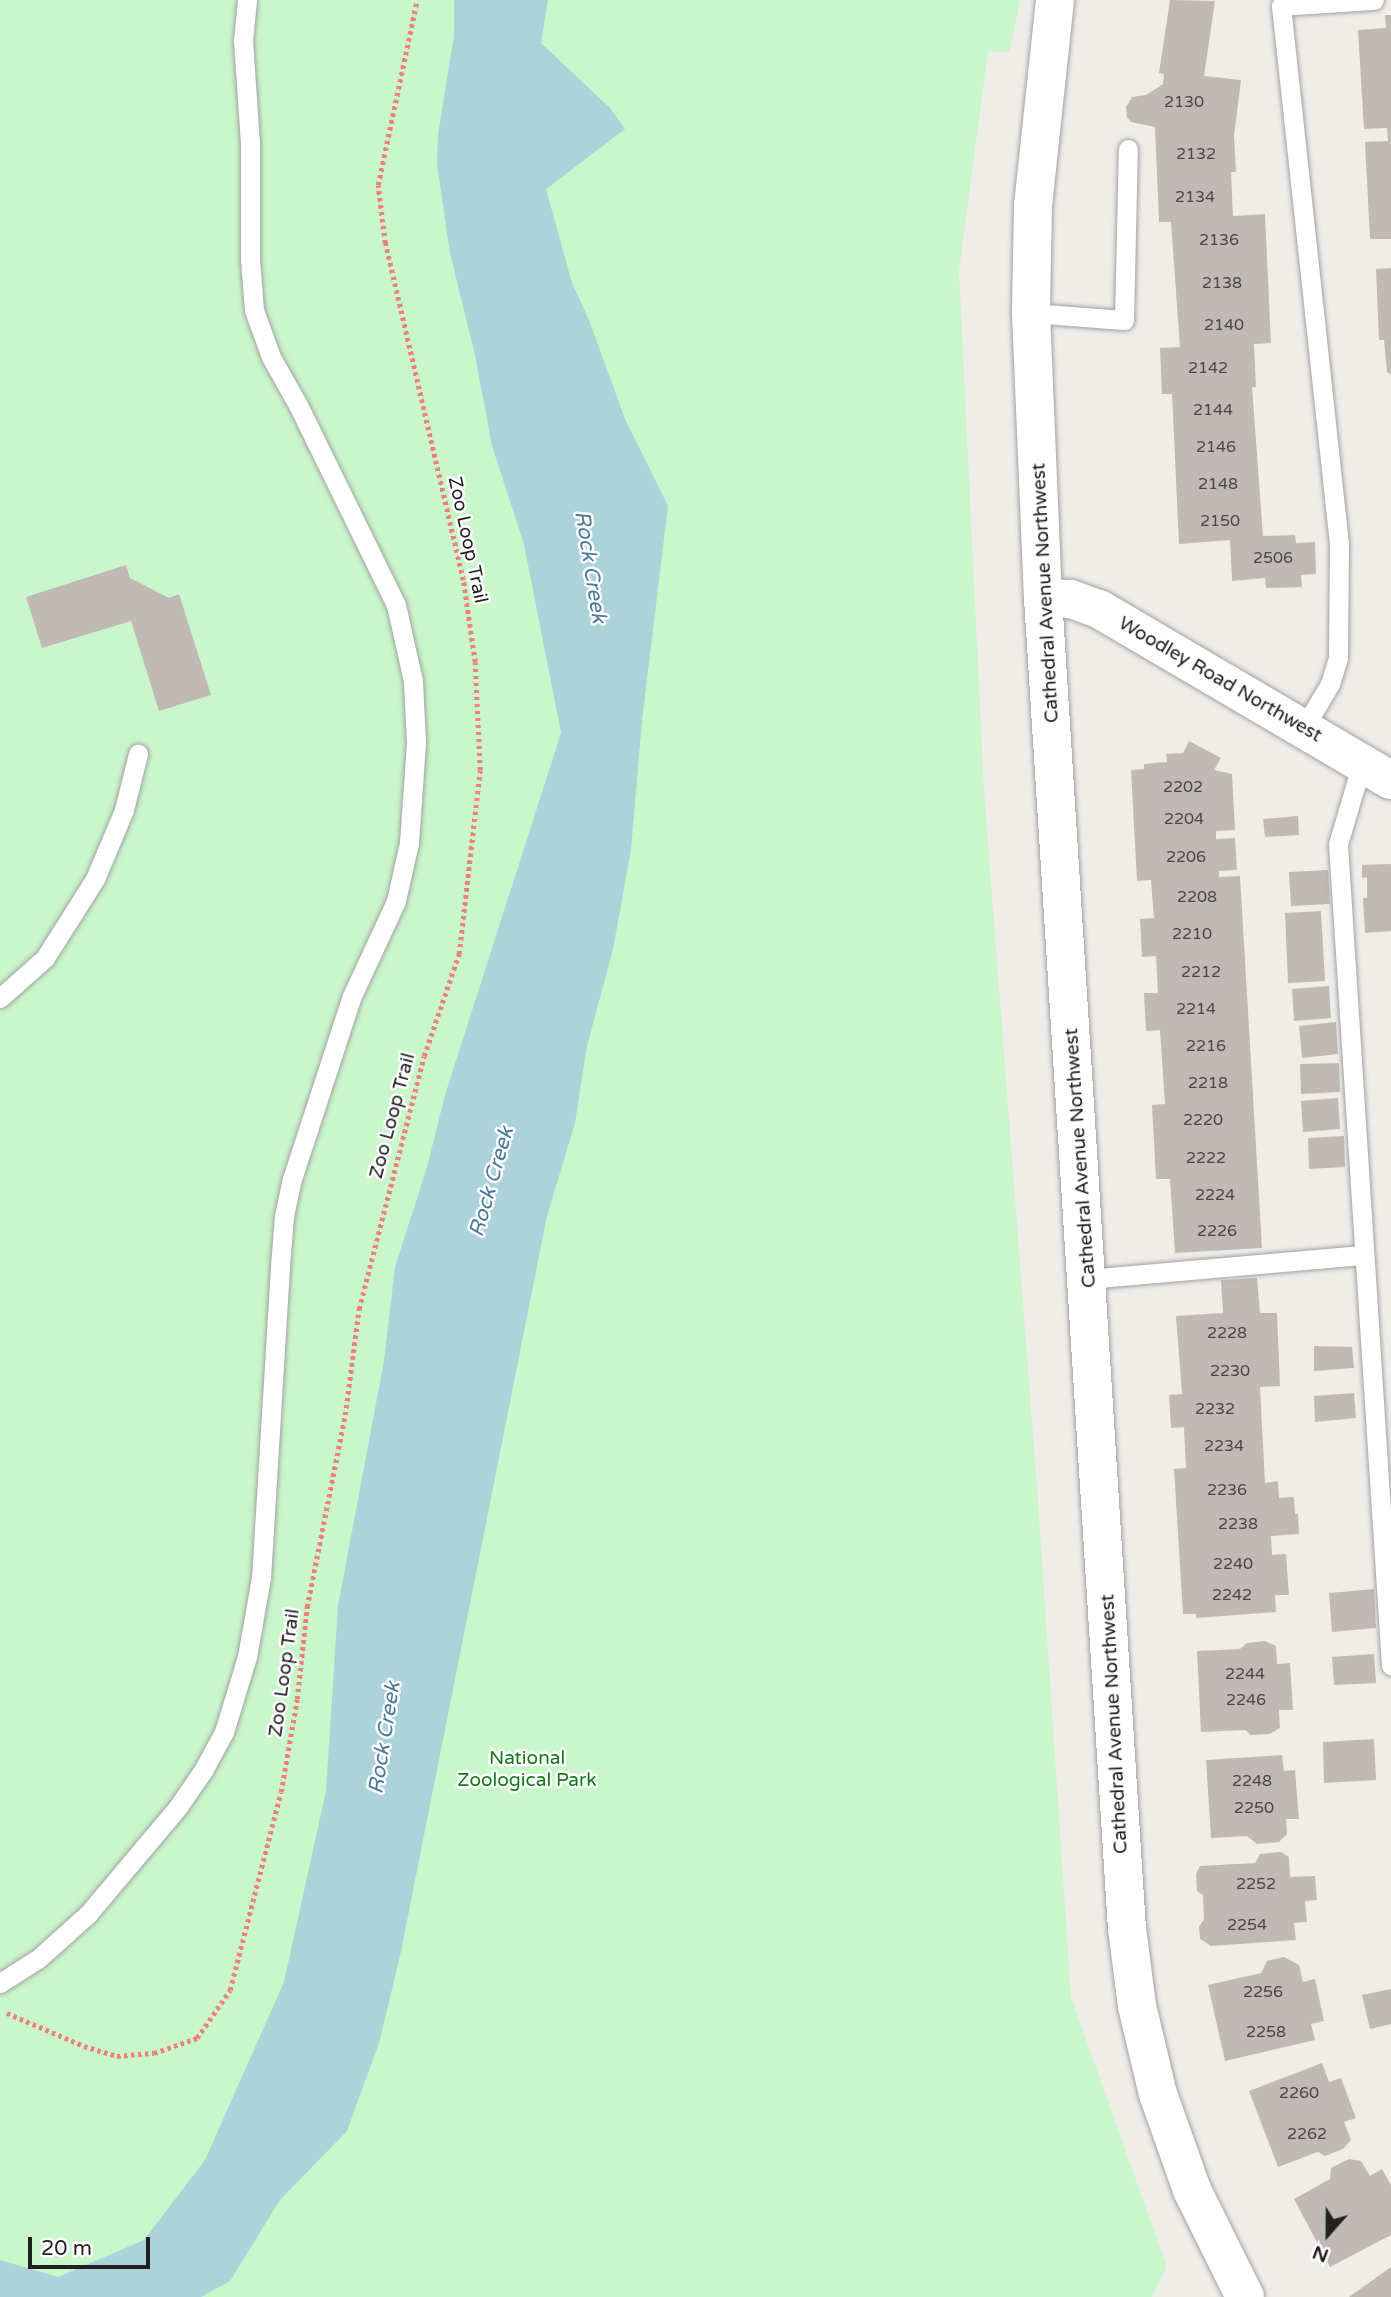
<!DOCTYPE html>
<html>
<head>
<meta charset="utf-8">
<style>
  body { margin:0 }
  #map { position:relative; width:1391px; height:2297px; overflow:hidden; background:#f0ede8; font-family:"Varela Round",sans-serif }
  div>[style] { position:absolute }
  .park>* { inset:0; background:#c9f6cb }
  .water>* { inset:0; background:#acd2da }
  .building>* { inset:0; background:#c1b9b5 }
  .path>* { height:4.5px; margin-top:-2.25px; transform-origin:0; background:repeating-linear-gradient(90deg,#f0807a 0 3.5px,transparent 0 7px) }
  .roads { filter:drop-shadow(0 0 2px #a2a2a2) drop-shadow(0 0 2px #a2a2a2) }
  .service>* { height:19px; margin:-9.5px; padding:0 9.5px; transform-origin:9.5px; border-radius:9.5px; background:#fff }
  .minor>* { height:38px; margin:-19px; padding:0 19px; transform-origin:19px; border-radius:19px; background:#fff }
  .tertiary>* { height:38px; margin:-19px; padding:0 19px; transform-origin:19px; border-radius:19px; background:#fff }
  span { translate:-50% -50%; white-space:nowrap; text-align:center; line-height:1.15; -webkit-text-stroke:5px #fff; paint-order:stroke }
  .number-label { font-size:16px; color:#494746 }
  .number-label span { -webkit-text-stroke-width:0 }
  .street-label { font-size:19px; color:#212121 }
  .park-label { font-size:19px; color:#147918 }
  .water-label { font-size:21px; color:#4c789b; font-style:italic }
  .north { position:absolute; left:1293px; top:2199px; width:70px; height:70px; -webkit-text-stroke:5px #fff; paint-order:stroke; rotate:201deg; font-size:19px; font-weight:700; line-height:28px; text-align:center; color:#212121 }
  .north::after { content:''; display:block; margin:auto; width:24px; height:32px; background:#212121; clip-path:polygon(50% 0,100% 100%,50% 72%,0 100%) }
  .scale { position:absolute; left:28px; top:2237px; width:122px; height:32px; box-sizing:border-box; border:4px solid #212121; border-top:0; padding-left:9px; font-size:21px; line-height:24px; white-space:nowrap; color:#212121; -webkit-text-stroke:5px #fff; paint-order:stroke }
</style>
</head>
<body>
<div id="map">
  <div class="park">
    <div style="clip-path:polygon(0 0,1020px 0,1009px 53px,988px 51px,959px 271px,984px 790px,1038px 1500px,1071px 1997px,1167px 2267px,1152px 2297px,0 2297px)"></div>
  </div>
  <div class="water">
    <div style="clip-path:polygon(454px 0,548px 0,541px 43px,610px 108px,625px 129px,546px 189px,572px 283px,589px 320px,625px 419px,668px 506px,642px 720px,631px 850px,613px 949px,587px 1046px,575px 1123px,547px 1216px,400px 1956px,379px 2043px,347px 2131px,280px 2200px,230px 2281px,201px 2297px,0 2297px,0 2260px,58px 2277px,144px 2240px,205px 2160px,284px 1982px,326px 1791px,338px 1606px,384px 1361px,395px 1267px,427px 1167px,445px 1095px,561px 733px,524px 544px,492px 446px,475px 355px,450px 253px,437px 164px,438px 135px,454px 36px)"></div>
  </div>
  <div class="building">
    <div style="clip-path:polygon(1170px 0,1215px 1px,1204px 76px,1241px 80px,1234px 136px,1236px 172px,1231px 172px,1233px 216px,1265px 214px,1271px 343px,1254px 344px,1256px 387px,1252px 387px,1263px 536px,1295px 535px,1296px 543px,1315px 542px,1316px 574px,1301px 575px,1302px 587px,1266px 588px,1265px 578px,1232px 581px,1230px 540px,1179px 544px,1172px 394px,1162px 394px,1160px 348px,1180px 347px,1171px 222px,1159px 222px,1155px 127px,1131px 122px,1127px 117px,1126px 107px,1132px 97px,1146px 95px,1163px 84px,1164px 74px,1159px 73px)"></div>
    <div style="clip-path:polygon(1385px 15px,1391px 15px,1391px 239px,1370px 239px,1365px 142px,1388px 141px,1387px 128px,1364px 129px,1358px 30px,1386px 28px)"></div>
    <div style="clip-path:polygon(1391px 268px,1391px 374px,1387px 372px,1384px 340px,1379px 340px,1376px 269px)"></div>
    <div style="clip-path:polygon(126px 565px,130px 578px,169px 598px,179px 594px,211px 695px,159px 711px,131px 621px,42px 648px,26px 597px)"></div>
    <div style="clip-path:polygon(1189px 741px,1221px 758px,1214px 770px,1232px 774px,1235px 830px,1216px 831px,1216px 839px,1235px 838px,1237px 870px,1219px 871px,1219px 877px,1240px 876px,1262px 1248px,1175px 1253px,1170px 1179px,1156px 1179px,1152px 1105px,1165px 1104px,1160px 1030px,1146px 1031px,1144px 993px,1158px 993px,1156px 956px,1142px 957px,1140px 919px,1154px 918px,1151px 880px,1137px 881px,1131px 770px,1144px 769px,1144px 764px,1167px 762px,1166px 754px,1183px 753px)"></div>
    <div style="clip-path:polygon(1298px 816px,1299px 835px,1265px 837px,1263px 819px)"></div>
    <div style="clip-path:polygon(1391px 864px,1391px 931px,1365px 933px,1363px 898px,1367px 898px,1367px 877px,1362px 878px,1362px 865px)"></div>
    <div style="clip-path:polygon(1328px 870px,1330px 904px,1291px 906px,1289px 872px)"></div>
    <div style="clip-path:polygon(1321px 911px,1325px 981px,1288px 983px,1285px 913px)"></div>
    <div style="clip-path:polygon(1329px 986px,1331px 1018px,1294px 1021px,1292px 989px)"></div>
    <div style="clip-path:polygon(1336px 1022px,1338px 1054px,1302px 1058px,1299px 1026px)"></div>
    <div style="clip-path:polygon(1339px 1063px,1340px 1092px,1301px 1094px,1300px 1064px)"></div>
    <div style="clip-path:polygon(1338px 1098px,1340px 1129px,1303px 1132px,1301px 1101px)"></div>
    <div style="clip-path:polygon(1344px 1136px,1345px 1167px,1309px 1169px,1308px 1138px)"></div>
    <div style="clip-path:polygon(1257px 1278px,1260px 1313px,1277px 1313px,1280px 1386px,1260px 1387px,1265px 1483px,1278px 1481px,1279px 1498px,1294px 1497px,1295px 1514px,1298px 1514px,1299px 1534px,1271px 1536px,1272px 1555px,1286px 1554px,1289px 1595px,1275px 1595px,1276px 1612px,1196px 1618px,1196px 1614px,1183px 1614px,1174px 1469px,1186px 1468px,1184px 1427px,1171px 1428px,1169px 1395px,1182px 1394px,1176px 1316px,1223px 1313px,1221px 1280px)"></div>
    <div style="clip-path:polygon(1314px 1346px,1352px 1347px,1354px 1368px,1314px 1371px)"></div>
    <div style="clip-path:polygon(1354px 1393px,1356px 1418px,1315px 1422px,1314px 1396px)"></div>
    <div style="clip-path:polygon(1374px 1589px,1376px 1628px,1332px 1632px,1329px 1593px)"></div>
    <div style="clip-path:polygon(1265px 1641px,1276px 1646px,1277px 1664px,1290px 1663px,1293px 1710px,1279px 1710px,1280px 1728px,1270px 1734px,1250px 1735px,1246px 1730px,1201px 1732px,1197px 1651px,1240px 1649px,1247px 1643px)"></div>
    <div style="clip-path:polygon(1374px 1654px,1376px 1683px,1334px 1685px,1332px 1657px)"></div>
    <div style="clip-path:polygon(1374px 1739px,1376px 1780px,1324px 1783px,1323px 1742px)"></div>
    <div style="clip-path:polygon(1282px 1755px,1284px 1771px,1295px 1770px,1299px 1819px,1286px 1819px,1287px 1834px,1279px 1842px,1257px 1844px,1247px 1836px,1211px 1838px,1206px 1760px)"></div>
    <div style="clip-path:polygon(1281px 1852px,1289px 1857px,1290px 1877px,1315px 1876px,1317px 1900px,1305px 1901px,1307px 1922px,1294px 1923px,1296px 1940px,1211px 1946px,1200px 1939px,1199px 1927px,1204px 1919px,1203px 1895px,1197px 1891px,1196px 1874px,1200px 1866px,1255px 1863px,1260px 1854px)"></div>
    <div style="clip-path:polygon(1284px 1957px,1299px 1965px,1303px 1982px,1315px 1979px,1324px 2021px,1311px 2024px,1315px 2040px,1225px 2061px,1208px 1985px,1261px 1973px,1267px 1961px)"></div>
    <div style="clip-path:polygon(1391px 1989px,1391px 2024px,1370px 2029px,1362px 1995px)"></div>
    <div style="clip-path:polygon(1322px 2063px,1329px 2082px,1341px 2078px,1356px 2118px,1344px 2122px,1351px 2140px,1343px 2149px,1325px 2156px,1318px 2152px,1278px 2167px,1249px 2091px)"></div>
    <div style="clip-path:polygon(1349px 2159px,1361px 2161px,1370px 2176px,1382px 2169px,1391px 2185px,1391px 2235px,1330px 2267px,1294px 2199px,1330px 2179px,1331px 2168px)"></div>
    <div style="clip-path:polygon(1391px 2267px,1391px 2297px,1349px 2297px)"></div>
  </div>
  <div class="path">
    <div style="left:7px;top:2013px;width:84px;rotate:23.2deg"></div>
    <div style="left:84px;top:2046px;width:34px;rotate:17deg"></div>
    <div style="left:117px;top:2056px;width:37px;rotate:-5deg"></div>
    <div style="left:154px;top:2053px;width:46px;rotate:-19.2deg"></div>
    <div style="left:197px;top:2038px;width:58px;rotate:-55.5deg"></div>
    <div style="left:230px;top:1990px;width:204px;rotate:-75.6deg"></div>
    <div style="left:281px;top:1792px;width:94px;rotate:-80.2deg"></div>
    <div style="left:297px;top:1699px;width:93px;rotate:-83.8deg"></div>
    <div style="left:307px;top:1607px;width:196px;rotate:-78.8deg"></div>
    <div style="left:345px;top:1415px;width:107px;rotate:-82.5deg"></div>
    <div style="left:359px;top:1309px;width:261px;rotate:-75.6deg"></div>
    <div style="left:424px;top:1056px;width:108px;rotate:-71.1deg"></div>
    <div style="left:459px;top:954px;width:185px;rotate:-83.5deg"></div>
    <div style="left:480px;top:770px;width:108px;rotate:-92.7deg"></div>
    <div style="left:475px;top:662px;width:83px;rotate:-98.3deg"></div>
    <div style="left:463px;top:580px;width:346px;rotate:-103deg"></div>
    <div style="left:385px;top:243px;width:58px;rotate:-96.9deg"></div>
    <div style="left:378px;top:185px;width:189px;rotate:-78.1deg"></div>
  </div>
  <div class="roads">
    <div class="service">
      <div style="left:1031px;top:313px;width:93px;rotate:4.3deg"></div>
      <div style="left:1124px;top:320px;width:171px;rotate:-88.7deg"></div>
      <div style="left:1303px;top:729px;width:52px;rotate:-59deg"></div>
      <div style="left:1330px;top:684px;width:27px;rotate:-73deg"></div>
      <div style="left:1338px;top:658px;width:114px;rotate:-89.5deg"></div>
      <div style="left:1339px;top:544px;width:541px;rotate:-96.15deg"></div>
      <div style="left:1281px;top:6px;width:93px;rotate:-3.7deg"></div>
      <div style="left:1362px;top:763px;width:84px;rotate:106.5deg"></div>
      <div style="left:1338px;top:844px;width:823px;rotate:86.31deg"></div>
      <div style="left:0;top:998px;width:60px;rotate:-41.6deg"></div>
      <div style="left:45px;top:958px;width:93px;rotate:-57.7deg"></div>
      <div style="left:95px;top:879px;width:75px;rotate:-67.2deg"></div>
      <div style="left:124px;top:810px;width:58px;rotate:-76deg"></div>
      <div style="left:1088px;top:1279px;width:277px;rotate:-5deg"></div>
      <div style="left:0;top:1983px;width:46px;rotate:-32.7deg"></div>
      <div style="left:39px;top:1958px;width:66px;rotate:-41.9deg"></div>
      <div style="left:88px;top:1914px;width:140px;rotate:-49.9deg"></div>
      <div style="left:178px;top:1807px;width:46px;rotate:-55.6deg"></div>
      <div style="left:204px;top:1769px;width:42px;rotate:-61.6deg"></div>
      <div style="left:224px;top:1732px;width:78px;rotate:-73deg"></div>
      <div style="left:247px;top:1657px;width:80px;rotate:-80deg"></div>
      <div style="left:261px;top:1578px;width:313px;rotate:-86.5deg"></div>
      <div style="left:280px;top:1266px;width:50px;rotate:-85.4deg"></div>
      <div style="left:284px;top:1216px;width:38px;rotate:-78deg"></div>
      <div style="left:292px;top:1179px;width:190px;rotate:-71.9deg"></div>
      <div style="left:351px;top:998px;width:107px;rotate:-65.1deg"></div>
      <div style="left:396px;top:901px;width:59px;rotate:-77.4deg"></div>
      <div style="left:409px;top:843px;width:100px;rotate:-86deg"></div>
      <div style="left:416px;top:743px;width:62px;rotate:-92.8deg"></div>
      <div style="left:413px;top:681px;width:78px;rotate:-102.6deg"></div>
      <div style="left:396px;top:605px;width:223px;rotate:-116.1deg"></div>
      <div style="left:298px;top:405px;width:55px;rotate:-119.4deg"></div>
      <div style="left:271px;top:357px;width:50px;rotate:-109.9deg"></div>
      <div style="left:254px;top:310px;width:51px;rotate:-94.5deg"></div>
      <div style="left:250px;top:259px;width:116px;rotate:-90deg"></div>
      <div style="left:250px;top:143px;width:102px;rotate:-93.9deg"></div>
      <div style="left:243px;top:41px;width:41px;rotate:-84.4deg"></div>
    </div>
    <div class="minor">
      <div style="left:1043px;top:598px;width:28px;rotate:2deg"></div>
      <div style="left:1071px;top:599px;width:30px;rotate:20deg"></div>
      <div style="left:1099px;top:609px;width:338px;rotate:30.4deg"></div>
    </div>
    <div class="tertiary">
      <div style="left:1055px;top:0;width:206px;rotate:96.1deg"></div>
      <div style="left:1033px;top:205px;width:108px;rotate:91.1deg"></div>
      <div style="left:1031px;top:313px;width:285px;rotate:87.6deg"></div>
      <div style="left:1043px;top:598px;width:1333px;rotate:86.39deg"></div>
      <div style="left:1127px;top:1928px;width:79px;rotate:82.7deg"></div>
      <div style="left:1137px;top:2006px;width:90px;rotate:76.6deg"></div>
      <div style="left:1158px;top:2094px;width:102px;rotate:70.5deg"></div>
      <div style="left:1192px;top:2190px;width:119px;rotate:63.6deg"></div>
    </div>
  </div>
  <div class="number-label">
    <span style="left:1184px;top:102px">2130</span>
    <span style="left:1196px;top:154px">2132</span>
    <span style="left:1195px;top:197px">2134</span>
    <span style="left:1219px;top:240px">2136</span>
    <span style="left:1222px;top:283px">2138</span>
    <span style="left:1224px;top:325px">2140</span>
    <span style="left:1208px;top:368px">2142</span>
    <span style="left:1213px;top:410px">2144</span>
    <span style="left:1216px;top:447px">2146</span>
    <span style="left:1218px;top:484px">2148</span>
    <span style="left:1220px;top:521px">2150</span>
    <span style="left:1273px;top:558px">2506</span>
    <span style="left:1183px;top:787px">2202</span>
    <span style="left:1184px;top:819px">2204</span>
    <span style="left:1186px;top:857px">2206</span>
    <span style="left:1197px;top:897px">2208</span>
    <span style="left:1192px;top:934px">2210</span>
    <span style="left:1201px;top:972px">2212</span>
    <span style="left:1196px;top:1009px">2214</span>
    <span style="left:1206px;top:1046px">2216</span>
    <span style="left:1208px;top:1083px">2218</span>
    <span style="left:1203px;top:1120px">2220</span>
    <span style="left:1206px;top:1158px">2222</span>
    <span style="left:1215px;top:1195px">2224</span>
    <span style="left:1217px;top:1231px">2226</span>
    <span style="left:1227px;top:1333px">2228</span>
    <span style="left:1230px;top:1371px">2230</span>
    <span style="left:1215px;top:1409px">2232</span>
    <span style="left:1224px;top:1446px">2234</span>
    <span style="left:1227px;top:1490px">2236</span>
    <span style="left:1238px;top:1524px">2238</span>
    <span style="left:1233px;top:1564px">2240</span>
    <span style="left:1232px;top:1595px">2242</span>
    <span style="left:1245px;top:1674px">2244</span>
    <span style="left:1246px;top:1700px">2246</span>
    <span style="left:1252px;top:1781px">2248</span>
    <span style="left:1254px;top:1808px">2250</span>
    <span style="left:1256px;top:1884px">2252</span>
    <span style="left:1247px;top:1925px">2254</span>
    <span style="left:1263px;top:1992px">2256</span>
    <span style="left:1266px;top:2032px">2258</span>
    <span style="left:1299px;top:2093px">2260</span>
    <span style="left:1307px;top:2134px">2262</span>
  </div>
  <div class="street-label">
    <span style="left:467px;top:540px;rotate:78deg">Zoo Loop Trail</span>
    <span style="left:1046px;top:593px;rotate:-93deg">Cathedral Avenue Northwest</span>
    <span style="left:1220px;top:680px;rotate:30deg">Woodley Road Northwest</span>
    <span style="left:393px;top:1116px;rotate:-75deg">Zoo Loop Trail</span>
    <span style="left:1081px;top:1158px;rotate:-94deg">Cathedral Avenue Northwest</span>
    <span style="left:285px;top:1673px;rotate:-82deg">Zoo Loop Trail</span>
    <span style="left:1115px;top:1724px;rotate:-93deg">Cathedral Avenue Northwest</span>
  </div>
  <div class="park-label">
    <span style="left:527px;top:1770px">National<br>Zoological Park</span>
  </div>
  <div class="water-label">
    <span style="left:590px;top:567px;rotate:81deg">Rock Creek</span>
    <span style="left:492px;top:1182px;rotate:-74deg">Rock Creek</span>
    <span style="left:385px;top:1738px;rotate:-81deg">Rock Creek</span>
  </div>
  <div class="north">N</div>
  <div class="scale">20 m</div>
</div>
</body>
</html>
